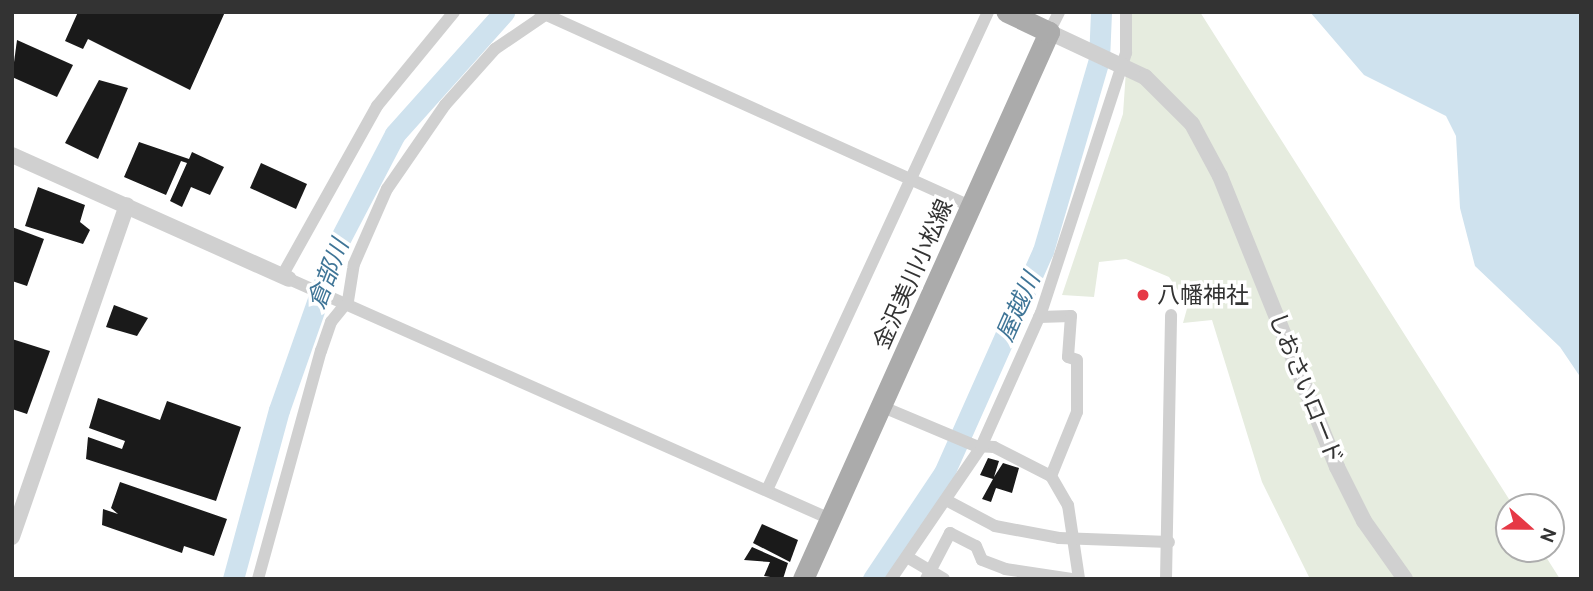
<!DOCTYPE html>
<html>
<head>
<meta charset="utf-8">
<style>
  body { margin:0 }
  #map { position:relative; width:1593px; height:591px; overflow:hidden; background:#fff; font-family:Cabin,"Noto Sans JP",sans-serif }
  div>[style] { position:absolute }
  .green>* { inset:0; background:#e6ecdf }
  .water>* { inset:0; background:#cfe2ee }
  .river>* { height:21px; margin:-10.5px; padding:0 10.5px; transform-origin:10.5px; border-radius:10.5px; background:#cfe2ee }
  .building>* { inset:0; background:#1a1a1a }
  .minor>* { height:12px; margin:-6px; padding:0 6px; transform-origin:6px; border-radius:6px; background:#d0d0d0 }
  .tertiary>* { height:16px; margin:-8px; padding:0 8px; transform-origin:8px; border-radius:8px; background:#d0d0d0 }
  .primary>* { height:21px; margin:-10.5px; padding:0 10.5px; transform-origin:10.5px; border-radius:10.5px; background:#ababab }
  .dots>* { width:19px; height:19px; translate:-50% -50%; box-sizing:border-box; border:4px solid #fff; border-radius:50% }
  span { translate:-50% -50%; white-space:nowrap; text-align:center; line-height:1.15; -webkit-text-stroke:7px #fff; paint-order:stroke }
  .street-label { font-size:23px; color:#333 }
  .poi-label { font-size:23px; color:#333 }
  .left { translate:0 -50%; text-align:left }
  .water-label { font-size:24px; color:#3f7597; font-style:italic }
  .frame { position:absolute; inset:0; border:14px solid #333; pointer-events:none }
  .north { position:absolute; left:1495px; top:493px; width:70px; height:70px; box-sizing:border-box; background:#fff; border:2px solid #adadad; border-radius:50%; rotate:111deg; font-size:19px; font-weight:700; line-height:28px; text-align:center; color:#333 }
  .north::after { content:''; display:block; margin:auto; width:24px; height:32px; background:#e63946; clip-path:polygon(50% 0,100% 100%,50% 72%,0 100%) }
</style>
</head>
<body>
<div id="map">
  <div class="green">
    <div style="clip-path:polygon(1130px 12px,1200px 12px,1514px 507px,1509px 507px,1509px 549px,1541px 549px,1560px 579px,1310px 579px,1262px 482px,1212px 320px,1183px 323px,1188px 305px,1169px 277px,1126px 259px,1099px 262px,1094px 297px,1062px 295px,1123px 114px)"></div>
  </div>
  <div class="water">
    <div style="clip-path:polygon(1310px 12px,1581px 12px,1581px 378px,1560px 347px,1475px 266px,1460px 208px,1456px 136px,1446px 116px,1364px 75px)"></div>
  </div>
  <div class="river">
    <div style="left:233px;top:579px;width:175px;rotate:-74.8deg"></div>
    <div style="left:279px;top:410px;width:175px;rotate:-70.6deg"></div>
    <div style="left:337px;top:245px;width:125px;rotate:-62.4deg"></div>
    <div style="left:395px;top:134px;width:164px;rotate:-48.2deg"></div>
    <div style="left:873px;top:579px;width:128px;rotate:-56.2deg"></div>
    <div style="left:944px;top:473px;width:243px;rotate:-66deg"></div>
    <div style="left:1043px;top:251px;width:199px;rotate:-73.7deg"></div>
    <div style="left:1099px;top:60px;width:48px;rotate:-87.6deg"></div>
  </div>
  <div class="building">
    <div style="clip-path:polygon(78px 12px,225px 12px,190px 90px,88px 39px,83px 49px,65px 41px)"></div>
    <div style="clip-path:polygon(17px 40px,73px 65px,57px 97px,12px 77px)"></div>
    <div style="clip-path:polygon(99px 80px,128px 88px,98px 159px,65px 143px)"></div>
    <div style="clip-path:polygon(139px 142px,189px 159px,192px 152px,224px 167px,210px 195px,191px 187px,182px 207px,170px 201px,187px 163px,181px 161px,166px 195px,124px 177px)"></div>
    <div style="clip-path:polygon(261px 163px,307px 184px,296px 209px,250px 188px)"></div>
    <div style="clip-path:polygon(38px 187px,85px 205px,80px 222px,90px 230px,83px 244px,25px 226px)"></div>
    <div style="clip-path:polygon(12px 227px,44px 239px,27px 286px,12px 281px)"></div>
    <div style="clip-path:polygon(114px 305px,148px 318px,137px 336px,106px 327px)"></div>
    <div style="clip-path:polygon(12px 339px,50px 351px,27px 414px,12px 409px)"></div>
    <div style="clip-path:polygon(98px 398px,160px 420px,167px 401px,241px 427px,216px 501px,86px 459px,88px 437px,122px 449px,125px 441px,89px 428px)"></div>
    <div style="clip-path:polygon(988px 458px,999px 461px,994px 477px,1003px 463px,1019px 468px,1012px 493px,996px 488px,991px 502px,982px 499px,993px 479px,980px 475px)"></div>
    <div style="clip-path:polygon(120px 482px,227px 519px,214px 556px,184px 546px,182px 553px,102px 525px,103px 509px,118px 514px,111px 508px)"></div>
    <div style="clip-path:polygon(762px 524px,798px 540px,790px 562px,753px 543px)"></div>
    <div style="clip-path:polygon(752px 547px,788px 563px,783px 579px,764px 576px,770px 562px,744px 560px)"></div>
  </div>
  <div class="minor">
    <div style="left:540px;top:12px;width:474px;rotate:24.3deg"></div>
    <div style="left:1049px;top:32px;width:22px;rotate:-63deg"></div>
    <div style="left:282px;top:276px;width:195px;rotate:-60.8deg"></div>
    <div style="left:377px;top:106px;width:122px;rotate:-50.7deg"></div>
    <div style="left:289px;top:279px;width:592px;rotate:23.92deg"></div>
    <div style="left:1039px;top:317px;width:32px;rotate:-2deg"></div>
    <div style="left:1071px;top:316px;width:41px;rotate:94.2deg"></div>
    <div style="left:1068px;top:357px;width:9px;rotate:18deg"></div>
    <div style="left:1077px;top:360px;width:52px;rotate:90deg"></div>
    <div style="left:1077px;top:412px;width:69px;rotate:112.1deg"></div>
    <div style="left:883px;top:407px;width:101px;rotate:22.8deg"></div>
    <div style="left:976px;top:446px;width:18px;rotate:3deg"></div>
    <div style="left:994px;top:447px;width:64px;rotate:27deg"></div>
    <div style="left:1051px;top:476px;width:34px;rotate:60deg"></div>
    <div style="left:1068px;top:505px;width:75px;rotate:81.5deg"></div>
    <div style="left:767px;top:490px;width:527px;rotate:-65.19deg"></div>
    <div style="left:946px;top:500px;width:55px;rotate:28deg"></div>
    <div style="left:995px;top:526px;width:65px;rotate:10.6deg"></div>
    <div style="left:1059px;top:538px;width:110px;rotate:2.1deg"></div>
    <div style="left:907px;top:557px;width:43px;rotate:30.7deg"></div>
    <div style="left:258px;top:579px;width:237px;rotate:-74.6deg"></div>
    <div style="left:321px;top:351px;width:31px;rotate:-71deg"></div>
    <div style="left:331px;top:322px;width:27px;rotate:-51deg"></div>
    <div style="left:348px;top:301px;width:37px;rotate:-81deg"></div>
    <div style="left:354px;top:264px;width:82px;rotate:-66.3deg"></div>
    <div style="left:387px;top:189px;width:102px;rotate:-55.4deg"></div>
    <div style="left:445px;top:105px;width:75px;rotate:-48.2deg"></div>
    <div style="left:495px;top:49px;width:60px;rotate:-34.2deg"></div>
    <div style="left:891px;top:579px;width:160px;rotate:-55.7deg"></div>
    <div style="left:981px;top:447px;width:147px;rotate:-65.9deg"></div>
    <div style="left:1041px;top:313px;width:274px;rotate:-71.9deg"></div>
    <div style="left:1126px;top:53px;width:41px;rotate:-90deg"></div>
    <div style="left:926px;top:579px;width:52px;rotate:-62.4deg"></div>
    <div style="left:950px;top:533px;width:29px;rotate:27deg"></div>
    <div style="left:976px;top:546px;width:15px;rotate:67deg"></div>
    <div style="left:982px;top:560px;width:25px;rotate:21deg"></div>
    <div style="left:1005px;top:569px;width:69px;rotate:8.4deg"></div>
    <div style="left:1166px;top:579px;width:264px;rotate:-88.9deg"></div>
  </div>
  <div class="tertiary">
    <div style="left:1049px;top:32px;width:106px;rotate:25.1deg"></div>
    <div style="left:1145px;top:77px;width:66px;rotate:45deg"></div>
    <div style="left:1192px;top:124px;width:59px;rotate:61.7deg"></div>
    <div style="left:1220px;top:176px;width:314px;rotate:68.1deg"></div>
    <div style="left:1337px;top:467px;width:60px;rotate:63.4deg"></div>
    <div style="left:1364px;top:521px;width:71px;rotate:54.7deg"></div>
    <div style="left:12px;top:155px;width:303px;rotate:24.1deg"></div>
    <div style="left:12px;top:537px;width:351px;rotate:-70.9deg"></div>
  </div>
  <div class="primary">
    <div style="left:803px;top:579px;width:600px;rotate:-65.79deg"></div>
    <div style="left:1049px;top:32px;width:47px;rotate:-154.5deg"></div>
  </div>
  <div class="dots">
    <div style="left:1143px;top:295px;background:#e63946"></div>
  </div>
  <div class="street-label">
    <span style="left:913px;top:274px;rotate:-66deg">金沢美川小松線</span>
    <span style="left:1306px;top:388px;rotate:68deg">しおさいロード</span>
  </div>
  <div class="poi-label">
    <span class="left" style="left:1157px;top:295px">八幡神社</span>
  </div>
  <div class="water-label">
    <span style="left:328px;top:274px;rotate:-69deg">倉部川</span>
    <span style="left:1018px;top:307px;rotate:-66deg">屋越川</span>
  </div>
  <div class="frame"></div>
  <div class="north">N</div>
</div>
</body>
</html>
